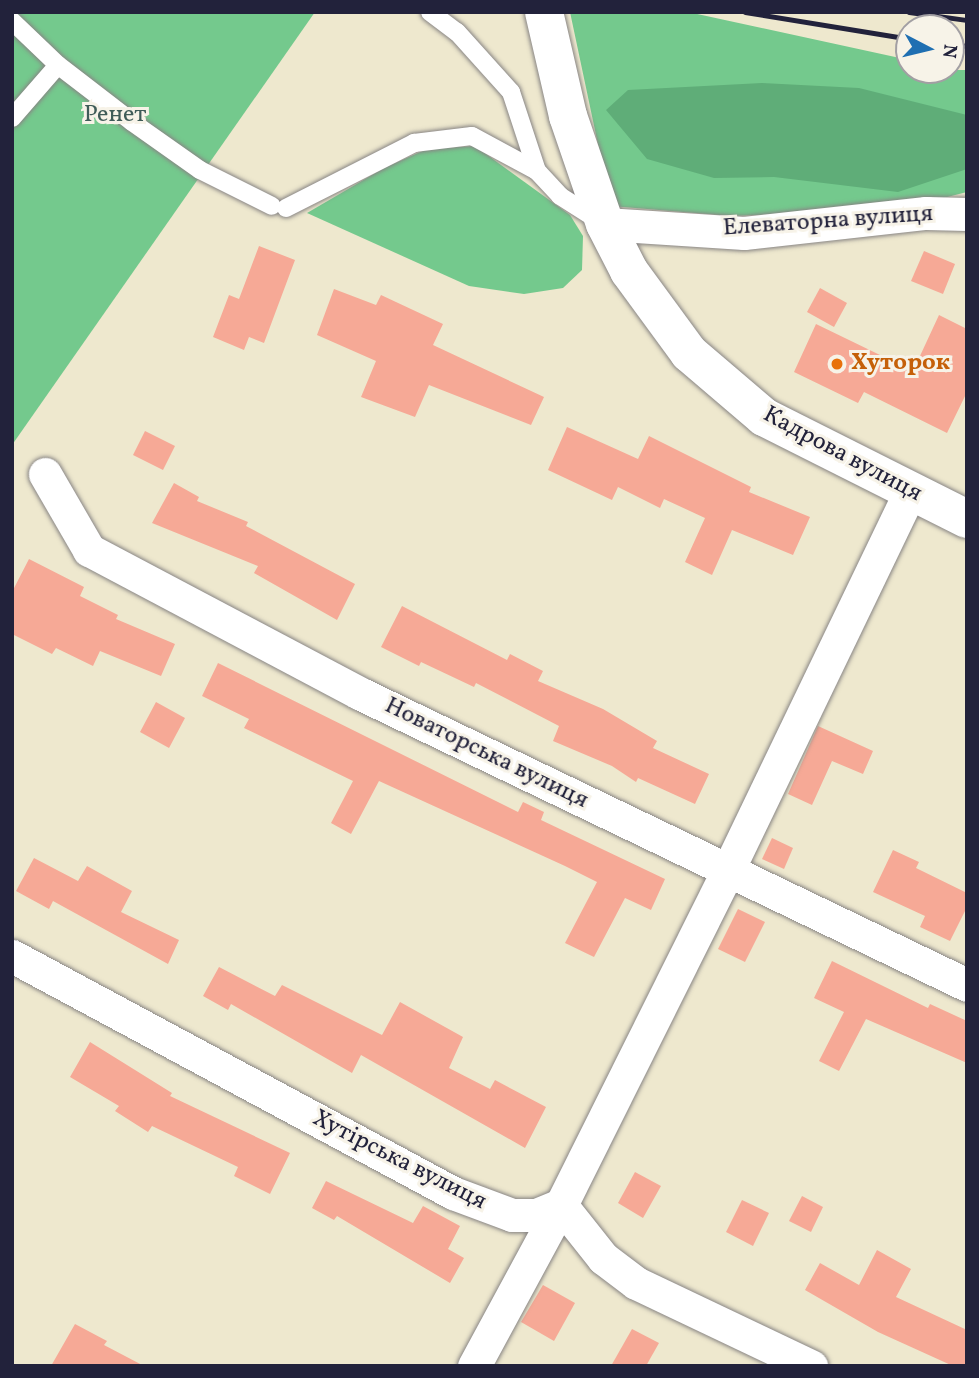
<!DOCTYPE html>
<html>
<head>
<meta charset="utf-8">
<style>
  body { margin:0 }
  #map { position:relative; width:979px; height:1378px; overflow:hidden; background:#eee8ce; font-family:Vollkorn,serif }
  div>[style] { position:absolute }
  .green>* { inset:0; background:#74c98d }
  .forest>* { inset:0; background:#5fad78 }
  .building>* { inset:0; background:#f6a996 }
  .roads { filter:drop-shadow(0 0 2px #888584) drop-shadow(0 0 2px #888584) }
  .service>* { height:18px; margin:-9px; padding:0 9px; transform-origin:9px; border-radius:9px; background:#fff }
  .minor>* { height:33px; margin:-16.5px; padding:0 16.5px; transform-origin:16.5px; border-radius:16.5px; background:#fff }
  .tertiary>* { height:38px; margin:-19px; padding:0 19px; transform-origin:19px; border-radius:19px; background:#fff }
  .rail>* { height:5px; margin:-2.5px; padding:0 2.5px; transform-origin:2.5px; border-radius:2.5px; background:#22223b }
  .dots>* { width:19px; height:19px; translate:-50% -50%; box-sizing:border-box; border:4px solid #f7f3e8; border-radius:50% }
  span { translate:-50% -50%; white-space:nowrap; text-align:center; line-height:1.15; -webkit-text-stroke:6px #f7f3e8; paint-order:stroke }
  .park-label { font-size:24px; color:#3f5c58 }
  .street-label { font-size:24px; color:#22223b }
  .food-label { font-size:24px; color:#c56008; font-weight:700 }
  .left { translate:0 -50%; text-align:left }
  .frame { position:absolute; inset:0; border:14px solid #22223b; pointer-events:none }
  .north { position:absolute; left:895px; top:14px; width:70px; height:70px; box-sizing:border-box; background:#f7f3e8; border:2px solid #a29fa3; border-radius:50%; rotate:97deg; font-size:19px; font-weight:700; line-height:28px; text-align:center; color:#22223b }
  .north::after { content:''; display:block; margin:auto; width:24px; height:32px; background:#1f6fb2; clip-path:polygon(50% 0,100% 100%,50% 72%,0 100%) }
</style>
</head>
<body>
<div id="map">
  <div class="green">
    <div style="clip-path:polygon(12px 12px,315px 12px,12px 445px)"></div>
    <div style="clip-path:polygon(570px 12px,688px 12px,909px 60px,909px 70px,967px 70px,967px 192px,900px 209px,731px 216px,611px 206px)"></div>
    <div style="clip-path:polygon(475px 146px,570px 215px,583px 236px,582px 270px,563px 288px,524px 294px,469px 286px,307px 213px,384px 168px,427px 149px)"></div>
  </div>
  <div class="forest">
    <div style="clip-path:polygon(762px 83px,859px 88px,967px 115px,967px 169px,898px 192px,774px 177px,714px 178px,647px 159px,606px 110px,628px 90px)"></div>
  </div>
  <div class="building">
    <div style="clip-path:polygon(259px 246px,295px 260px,264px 343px,249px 337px,244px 350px,213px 337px,229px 295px,239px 299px)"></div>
    <div style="clip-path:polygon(924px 251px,955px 264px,943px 294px,911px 281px)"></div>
    <div style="clip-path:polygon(820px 288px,847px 303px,834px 327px,807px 312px)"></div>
    <div style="clip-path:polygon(334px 289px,376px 305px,381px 295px,443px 324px,433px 345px,544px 397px,531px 425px,429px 385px,415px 417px,361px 397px,376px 361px,317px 335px)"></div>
    <div style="clip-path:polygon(939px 315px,967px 329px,967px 392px,947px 433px,864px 392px,858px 403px,794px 372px,816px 324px,913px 371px)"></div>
    <div style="clip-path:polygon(567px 427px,638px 459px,649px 436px,751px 487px,749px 492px,810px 517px,793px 555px,732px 530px,712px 575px,685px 562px,705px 518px,664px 499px,660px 508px,618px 487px,612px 500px,548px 470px)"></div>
    <div style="clip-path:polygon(145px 431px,175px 446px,163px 470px,133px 455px)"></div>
    <div style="clip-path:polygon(174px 483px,199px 497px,197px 501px,248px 522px,246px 526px,355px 584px,337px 620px,254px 573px,258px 566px,152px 523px)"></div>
    <div style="clip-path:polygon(29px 559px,84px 587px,80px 596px,118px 615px,116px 619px,175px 644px,161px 676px,100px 651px,93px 666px,56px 648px,52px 654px,12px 634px,12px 592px)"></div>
    <div style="clip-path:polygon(402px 606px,507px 660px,510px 654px,543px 671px,538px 681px,603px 709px,657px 741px,653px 748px,709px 774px,695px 804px,638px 778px,636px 782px,612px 766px,553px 741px,559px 726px,476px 683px,474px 687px,421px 662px,419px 666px,381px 647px)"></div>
    <div style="clip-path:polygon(218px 663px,518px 812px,523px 802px,544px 812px,541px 820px,665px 879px,651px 910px,625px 898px,594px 957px,565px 943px,597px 882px,565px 866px,379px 781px,351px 834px,331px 823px,353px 781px,244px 728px,249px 719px,202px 696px)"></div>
    <div style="clip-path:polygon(156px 702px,185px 718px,169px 748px,140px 732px)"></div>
    <div style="clip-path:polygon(818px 726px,873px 751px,863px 774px,832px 761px,812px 805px,788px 794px)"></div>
    <div style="clip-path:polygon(772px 838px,793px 848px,784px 869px,762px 859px)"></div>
    <div style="clip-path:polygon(893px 850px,919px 862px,916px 868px,967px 893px,967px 907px,950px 941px,920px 927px,925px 916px,873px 892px)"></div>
    <div style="clip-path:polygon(34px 858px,78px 881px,87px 866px,132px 891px,121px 912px,179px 940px,168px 964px,53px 901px,49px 909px,16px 891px)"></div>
    <div style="clip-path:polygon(738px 909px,765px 922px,745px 962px,718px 949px)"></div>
    <div style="clip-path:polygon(832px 961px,928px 1008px,930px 1004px,967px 1021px,967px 1063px,866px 1019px,839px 1071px,819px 1061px,844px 1012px,814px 998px)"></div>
    <div style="clip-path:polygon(219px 967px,275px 996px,282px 985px,382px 1035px,400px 1002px,463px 1037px,449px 1068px,490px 1089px,495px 1080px,546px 1107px,525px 1148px,361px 1055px,352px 1073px,231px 1004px,228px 1010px,203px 996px)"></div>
    <div style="clip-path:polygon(90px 1042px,172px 1093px,170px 1096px,290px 1153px,270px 1194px,234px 1176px,238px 1167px,152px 1126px,148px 1132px,115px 1111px,119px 1106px,70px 1077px)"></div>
    <div style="clip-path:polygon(635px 1172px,661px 1186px,643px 1218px,618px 1203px)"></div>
    <div style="clip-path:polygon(326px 1181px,413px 1223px,423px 1206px,460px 1226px,448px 1249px,464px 1258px,450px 1283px,337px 1216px,334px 1220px,312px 1208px)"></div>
    <div style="clip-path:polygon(802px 1196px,823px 1207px,811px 1232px,789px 1221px)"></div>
    <div style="clip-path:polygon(742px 1200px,769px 1213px,753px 1246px,726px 1232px)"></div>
    <div style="clip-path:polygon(877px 1250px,911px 1269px,896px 1297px,967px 1330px,967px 1366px,953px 1366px,878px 1332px,805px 1290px,820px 1263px,859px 1285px)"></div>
    <div style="clip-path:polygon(543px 1285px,575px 1303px,554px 1341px,521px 1322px)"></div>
    <div style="clip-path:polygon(75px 1324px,107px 1341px,104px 1345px,144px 1366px,51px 1366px)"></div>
    <div style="clip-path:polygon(632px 1329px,659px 1343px,646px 1366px,611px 1366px)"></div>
  </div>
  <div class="roads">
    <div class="service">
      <div style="left:430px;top:12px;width:34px;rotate:37deg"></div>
      <div style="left:457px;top:32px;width:81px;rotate:48deg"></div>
      <div style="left:511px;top:92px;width:83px;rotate:71.8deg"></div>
      <div style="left:537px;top:171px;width:34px;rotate:47deg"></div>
      <div style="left:560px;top:196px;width:45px;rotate:32.3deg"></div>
      <div style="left:12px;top:21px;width:64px;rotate:43.7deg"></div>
      <div style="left:58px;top:65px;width:93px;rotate:37.6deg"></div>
      <div style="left:132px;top:122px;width:83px;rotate:35.2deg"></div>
      <div style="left:200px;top:170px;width:80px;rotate:26.6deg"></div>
      <div style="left:12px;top:118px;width:70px;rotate:-49deg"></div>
      <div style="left:286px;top:208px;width:144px;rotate:-26.9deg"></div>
      <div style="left:414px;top:143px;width:58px;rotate:-6.9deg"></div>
      <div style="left:472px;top:136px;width:74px;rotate:28.3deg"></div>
    </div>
    <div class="minor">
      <div style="left:605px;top:224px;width:139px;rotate:3.7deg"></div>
      <div style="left:744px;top:233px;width:183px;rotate:-6.3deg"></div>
      <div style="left:926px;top:213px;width:41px;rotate:1.4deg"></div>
      <div style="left:45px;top:474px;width:88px;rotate:59.9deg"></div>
      <div style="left:89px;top:550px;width:306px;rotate:27.9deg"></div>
      <div style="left:359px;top:693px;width:674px;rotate:25.65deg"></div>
      <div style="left:12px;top:956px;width:501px;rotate:28.25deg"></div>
      <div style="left:453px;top:1193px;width:63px;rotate:20.4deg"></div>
      <div style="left:512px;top:1215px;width:24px"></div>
      <div style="left:536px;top:1215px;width:27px;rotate:-22deg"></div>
      <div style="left:561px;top:1205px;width:68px;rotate:51.6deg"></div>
      <div style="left:603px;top:1258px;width:41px;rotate:37.1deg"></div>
      <div style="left:636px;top:1283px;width:194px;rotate:25.4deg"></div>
      <div style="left:474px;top:1366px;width:183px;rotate:-61.6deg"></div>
      <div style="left:561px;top:1205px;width:374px;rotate:-63.5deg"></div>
      <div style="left:728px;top:870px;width:420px;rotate:-64.3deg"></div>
    </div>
    <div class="tertiary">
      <div style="left:544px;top:12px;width:107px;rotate:77deg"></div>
      <div style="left:568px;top:116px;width:114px;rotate:71.1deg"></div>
      <div style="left:605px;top:224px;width:53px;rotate:62.9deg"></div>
      <div style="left:629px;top:271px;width:102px;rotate:53.8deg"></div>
      <div style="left:689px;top:353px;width:99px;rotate:40.5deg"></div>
      <div style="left:764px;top:417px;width:227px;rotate:26.7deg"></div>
    </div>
  </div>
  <div class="rail">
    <div style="left:745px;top:12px;width:166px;rotate:9.3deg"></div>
    <div style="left:909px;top:12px;width:59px;rotate:7.9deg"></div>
    <div style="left:951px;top:44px;width:16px;rotate:7deg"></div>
  </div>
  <div class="dots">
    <div style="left:837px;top:364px;background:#e8710a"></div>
  </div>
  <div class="park-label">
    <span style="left:115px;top:116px">Ренет</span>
  </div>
  <div class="street-label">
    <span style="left:828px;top:222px;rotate:-4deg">Елеваторна вулиця</span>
    <span style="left:842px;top:455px;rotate:28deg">Кадрова вулиця</span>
    <span style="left:486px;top:754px;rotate:26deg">Новаторська вулиця</span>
    <span style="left:399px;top:1161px;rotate:27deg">Хутірська вулиця</span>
  </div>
  <div class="food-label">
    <span class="left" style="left:851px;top:364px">Хуторок</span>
  </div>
  <div class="frame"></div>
  <div class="north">N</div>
</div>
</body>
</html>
